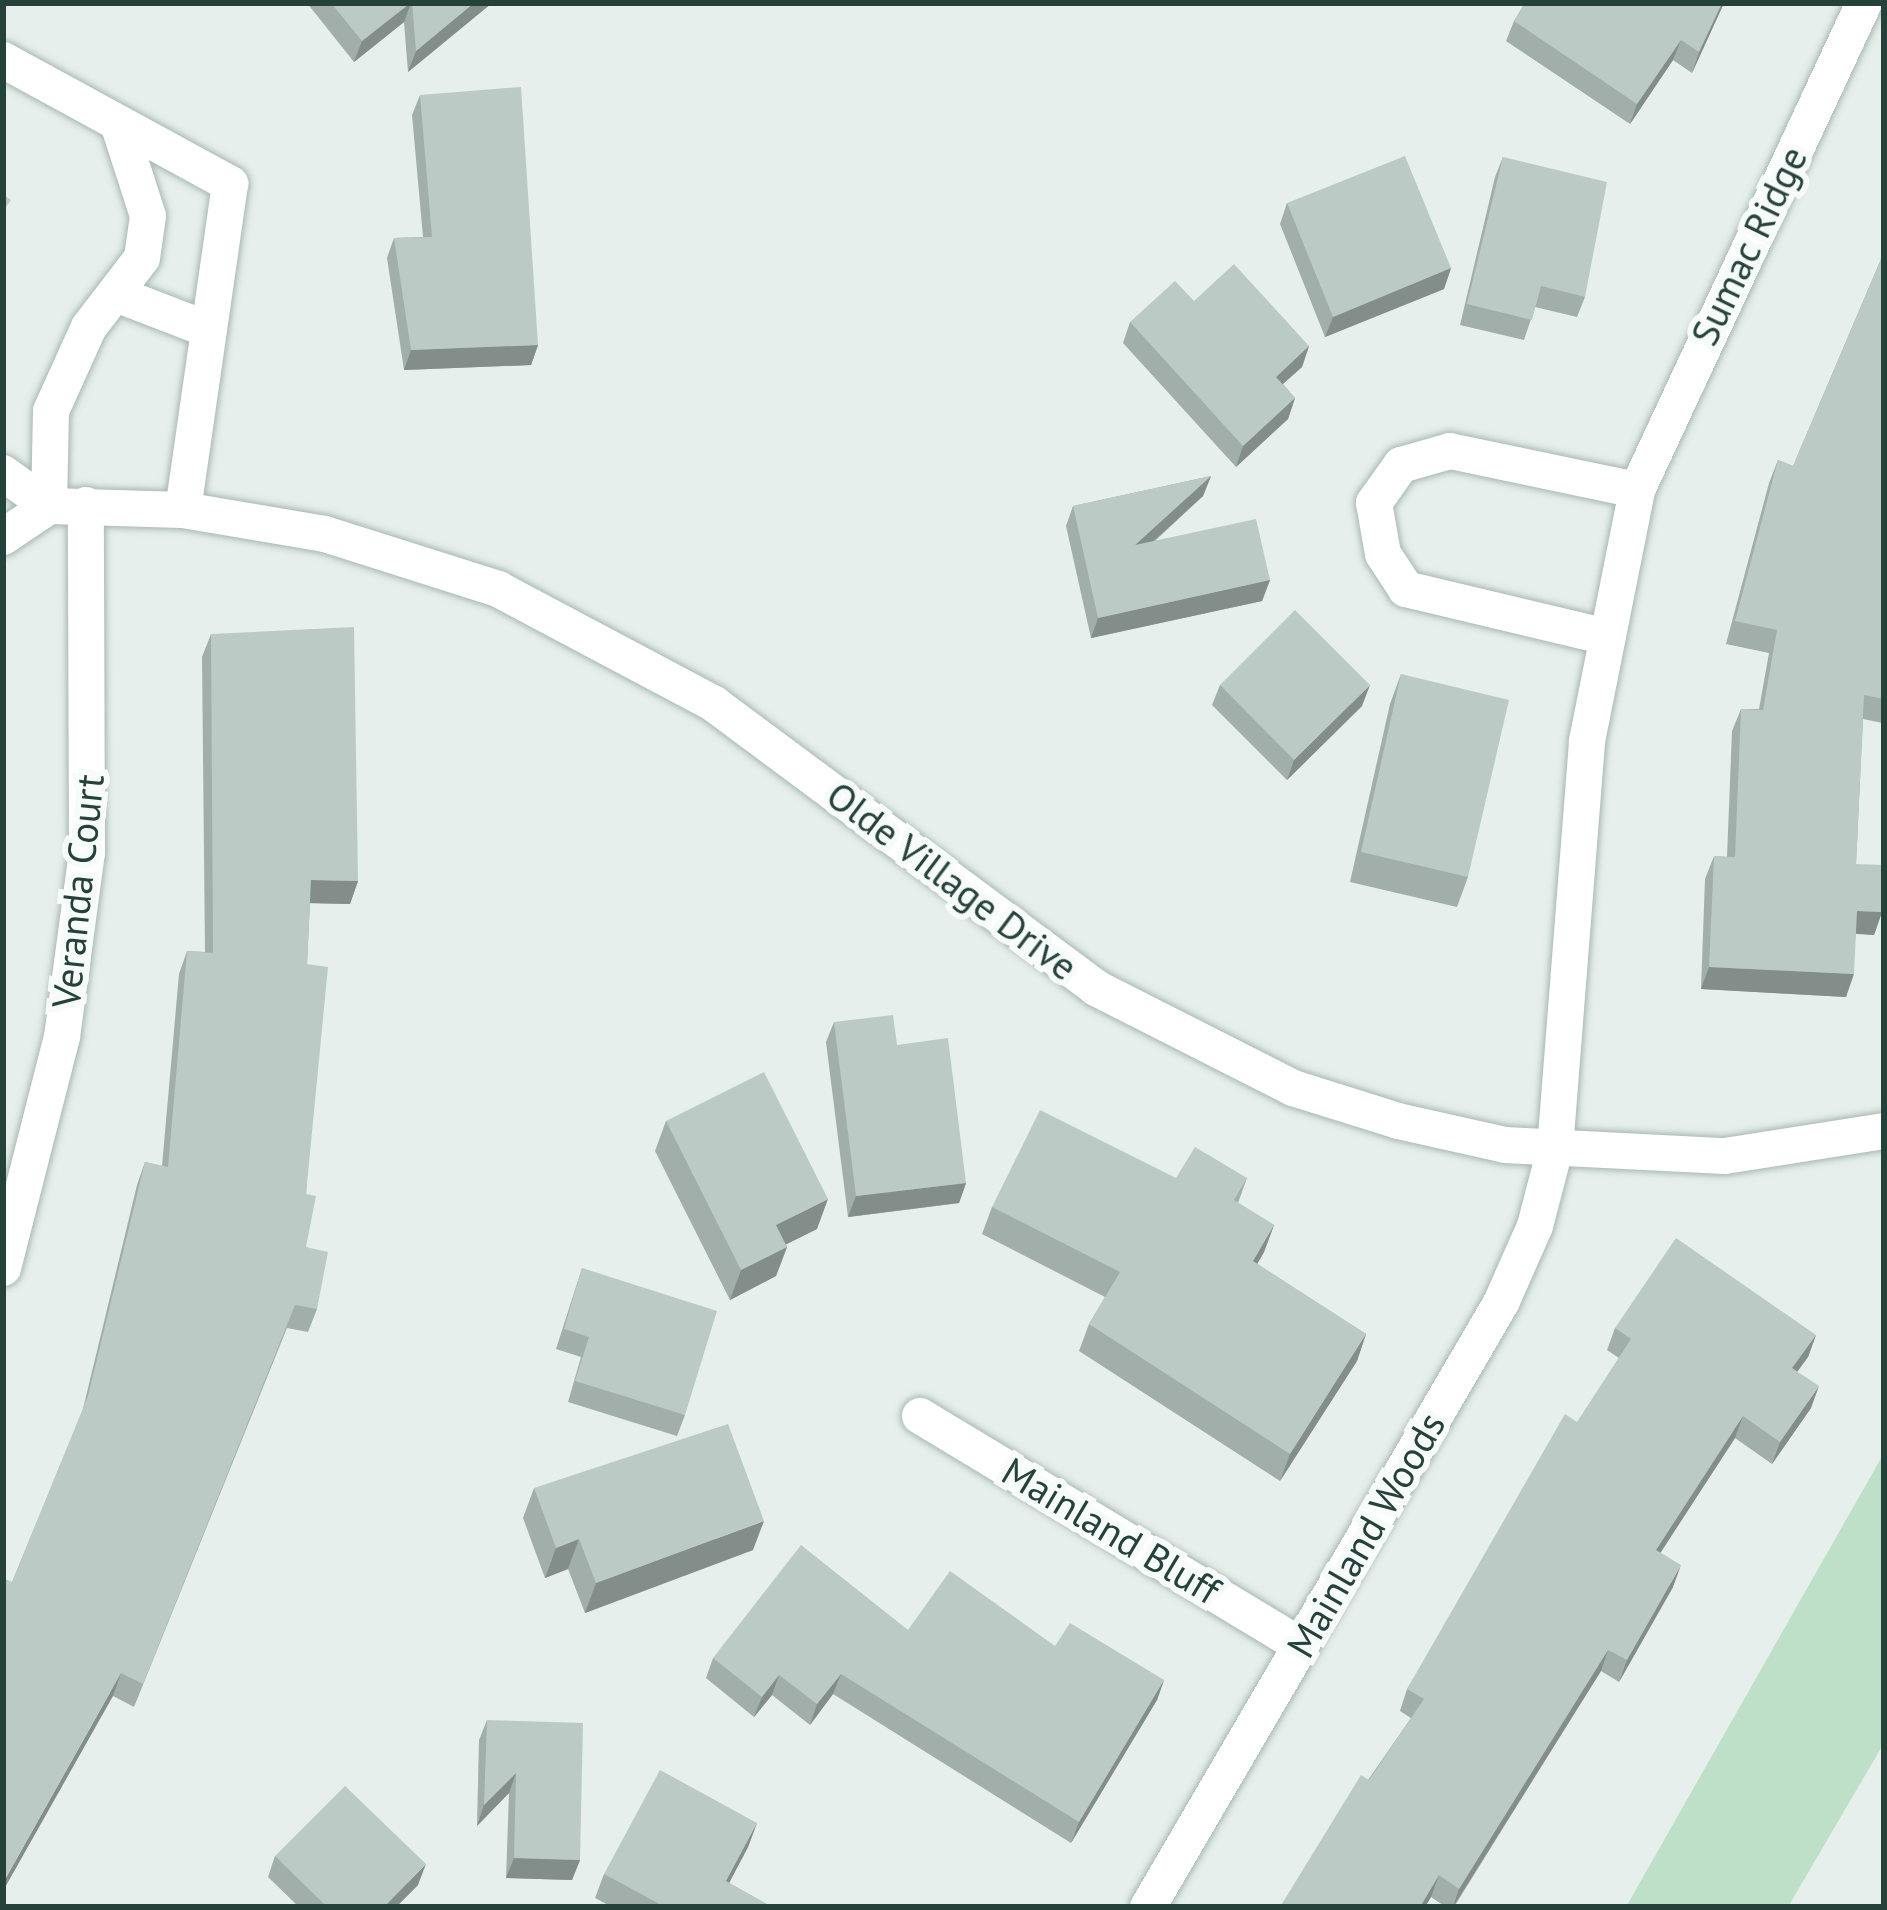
<!DOCTYPE html>
<html>
<head>
<meta charset="utf-8">
<style>
  body { margin:0 }
  #map { position:relative; width:1887px; height:1910px; overflow:hidden; background:#e6efeb; font-family:"PT Sans",sans-serif }
  div>[style] { position:absolute }
  .green>* { inset:0; background:#bfe0c8 }
  .roads { filter:drop-shadow(0 0 3px #a8b8b2) drop-shadow(0 0 3px #a8b8b2) }
  .lane>* { height:36px; margin:-18px; padding:0 18px; transform-origin:18px; border-radius:18px; background:#fff }
  .street>* { height:36px; margin:-18px; padding:0 18px; transform-origin:18px; border-radius:18px; background:#fff }
  .secondary>* { height:36px; margin:-18px; padding:0 18px; transform-origin:18px; border-radius:18px; background:#fff }
  .wall>* { inset:0; background:#a1aea9 }
  .shaded-wall>* { inset:0; background:#838d89 }
  .building>* { inset:0; background:#bbcac4 }
  span { translate:-50% -50%; white-space:nowrap; text-align:center; line-height:1.15; -webkit-text-stroke:12px #f7fbf9; paint-order:stroke }
  .street-label { font-size:39px; color:#24423a }
  .frame { position:absolute; inset:0; border:6px solid #24423a; pointer-events:none }
</style>
</head>
<body>
<div id="map">
  <div class="green">
    <div style="clip-path:polygon(1884px 1453px,1884px 1743px,1788px 1907px,1626px 1907px)"></div>
  </div>
  <div class="roads">
    <div class="lane">
      <div style="left:121px;top:296px;width:94px;rotate:21.1deg"></div>
    </div>
    <div class="street">
      <div style="left:3px;top:60px;width:259px;rotate:28.6deg"></div>
      <div style="left:230px;top:184px;width:329px;rotate:98.2deg"></div>
      <div style="left:49px;top:506px;width:95px;rotate:-88.8deg"></div>
      <div style="left:51px;top:411px;width:92px;rotate:-65.7deg"></div>
      <div style="left:89px;top:327px;width:87px;rotate:-52.5deg"></div>
      <div style="left:142px;top:258px;width:42px;rotate:-81.9deg"></div>
      <div style="left:148px;top:216px;width:95px;rotate:-107.9deg"></div>
      <div style="left:1603px;top:636px;width:203px;rotate:-166.6deg"></div>
      <div style="left:1406px;top:589px;width:42px;rotate:-123.3deg"></div>
      <div style="left:1383px;top:554px;width:52px;rotate:-100deg"></div>
      <div style="left:1374px;top:503px;width:47px;rotate:-54.6deg"></div>
      <div style="left:1401px;top:465px;width:51px;rotate:-15.9deg"></div>
      <div style="left:1450px;top:451px;width:191px;rotate:11.8deg"></div>
      <div style="left:3px;top:1268px;width:238px;rotate:-75.7deg"></div>
      <div style="left:62px;top:1037px;width:186px;rotate:-82.3deg"></div>
      <div style="left:87px;top:853px;width:348px;rotate:-90.2deg"></div>
      <div style="left:920px;top:1416px;width:445px;rotate:31.1deg"></div>
      <div style="left:1148px;top:1907px;width:700px;rotate:-59.7deg"></div>
      <div style="left:1501px;top:1303px;width:84px;rotate:-66.2deg"></div>
      <div style="left:1535px;top:1226px;width:80px;rotate:-75.4deg"></div>
      <div style="left:1555px;top:1149px;width:409px;rotate:-85.5deg"></div>
      <div style="left:1587px;top:741px;width:256px;rotate:-78.7deg"></div>
      <div style="left:1637px;top:490px;width:537px;rotate:-65.01deg"></div>
    </div>
    <div class="secondary">
      <div style="left:3px;top:473px;width:57px;rotate:35.7deg"></div>
      <div style="left:3px;top:537px;width:55px;rotate:-34deg"></div>
      <div style="left:49px;top:506px;width:134px;rotate:1.7deg"></div>
      <div style="left:183px;top:510px;width:144px;rotate:9.6deg"></div>
      <div style="left:325px;top:534px;width:182px;rotate:17.6deg"></div>
      <div style="left:498px;top:589px;width:245px;rotate:28deg"></div>
      <div style="left:714px;top:704px;width:476px;rotate:36.6deg"></div>
      <div style="left:1096px;top:988px;width:221px;rotate:26.9deg"></div>
      <div style="left:1293px;top:1088px;width:110px;rotate:17.4deg"></div>
      <div style="left:1398px;top:1121px;width:110px;rotate:12.6deg"></div>
      <div style="left:1505px;top:1145px;width:220px;rotate:2.9deg"></div>
      <div style="left:1725px;top:1156px;width:161px;rotate:-8.9deg"></div>
    </div>
  </div>
  <div class="wall">
    <div style="clip-path:polygon(307px 3px,492px 3px,408px 72px,404px 22px,354px 62px)"></div>
    <div style="clip-path:polygon(1525px 3px,1724px 3px,1692px 73px,1673px 60px,1630px 124px,1506px 41px,1514px 21px)"></div>
    <div style="clip-path:polygon(420px 95px,538px 345px,531px 365px,404px 370px,387px 258px,394px 238px,423px 237px,412px 115px)"></div>
    <div style="clip-path:polygon(1503px 157px,1585px 297px,1577px 317px,1535px 307px,1524px 340px,1460px 325px,1495px 177px)"></div>
    <div style="clip-path:polygon(1287px 203px,1451px 268px,1444px 289px,1325px 337px,1280px 224px)"></div>
    <div style="clip-path:polygon(1884px 252px,1884px 720px,1883px 723px,1863px 719px,1856px 864px,1882px 912px,1874px 935px,1856px 934px,1846px 997px,1701px 989px,1705px 879px,1714px 856px,1727px 857px,1732px 731px,1741px 709px,1759px 709px,1769px 653px,1726px 644px,1769px 483px,1778px 460px,1793px 466px)"></div>
    <div style="clip-path:polygon(1194px 301px,1309px 346px,1302px 367px,1283px 384px,1295px 398px,1288px 419px,1236px 467px,1123px 343px,1130px 322px)"></div>
    <div style="clip-path:polygon(1211px 476px,1203px 496px,1155px 541px,1270px 580px,1262px 601px,1091px 638px,1066px 526px,1073px 506px)"></div>
    <div style="clip-path:polygon(211px 634px,358px 881px,350px 904px,310px 903px,307px 964px,306px 1247px,317px 1309px,308px 1332px,287px 1328px,134px 1707px,113px 1696px,12px 1582px,82px 1413px,137px 1185px,145px 1162px,162px 1166px,179px 974px,187px 951px,205px 952px,202px 657px)"></div>
    <div style="clip-path:polygon(1401px 674px,1468px 877px,1457px 907px,1350px 882px,1390px 704px)"></div>
    <div style="clip-path:polygon(1220px 685px,1362px 706px,1287px 780px,1212px 705px)"></div>
    <div style="clip-path:polygon(834px 1022px,897px 1045px,966px 1183px,959px 1203px,848px 1217px,826px 1042px)"></div>
    <div style="clip-path:polygon(666px 1121px,817px 1229px,786px 1244px,787px 1247px,776px 1276px,730px 1300px,655px 1151px)"></div>
    <div style="clip-path:polygon(1176px 1178px,1247px 1178px,1238px 1203px,1274px 1225px,1264px 1252px,1257px 1264px,1366px 1334px,1357px 1361px,1280px 1481px,1079px 1351px,1089px 1324px,1105px 1297px,982px 1234px,992px 1207px)"></div>
    <div style="clip-path:polygon(582px 1268px,685px 1415px,677px 1436px,568px 1402px,581px 1357px,556px 1349px)"></div>
    <div style="clip-path:polygon(1615px 1328px,1816px 1335px,1808px 1357px,1797px 1372px,1811px 1408px,1772px 1464px,1735px 1438px,1660px 1553px,1673px 1587px,1619px 1682px,1601px 1671px,1454px 1907px,1446px 1907px,1431px 1897px,1425px 1907px,1280px 1907px,1411px 1718px,1400px 1711px,1407px 1689px,1619px 1358px,1607px 1350px)"></div>
    <div style="clip-path:polygon(534px 1488px,753px 1550px,585px 1613px,568px 1569px,545px 1578px,523px 1518px)"></div>
    <div style="clip-path:polygon(908px 1630px,1055px 1646px,1164px 1680px,1157px 1700px,1071px 1843px,833px 1694px,810px 1725px,772px 1695px,754px 1717px,706px 1678px,713px 1658px)"></div>
    <div style="clip-path:polygon(487px 1720px,580px 1860px,572px 1880px,506px 1878px,509px 1793px,477px 1826px,479px 1740px)"></div>
    <div style="clip-path:polygon(757px 1823px,748px 1847px,729px 1883px,772px 1907px,612px 1907px,595px 1898px,604px 1874px)"></div>
    <div style="clip-path:polygon(275px 1856px,418px 1885px,396px 1907px,299px 1907px,268px 1877px)"></div>
  </div>
  <div class="shaded-wall">
    <div style="clip-path:polygon(411px 3px,404px 22px,354px 62px,362px 41px)"></div>
    <div style="clip-path:polygon(474px 3px,492px 3px,408px 72px,416px 51px)"></div>
    <div style="clip-path:polygon(1722px 3px,1724px 3px,1692px 73px,1699px 52px)"></div>
    <div style="clip-path:polygon(1681px 40px,1673px 60px,1630px 124px,1637px 104px)"></div>
    <div style="clip-path:polygon(1451px 268px,1444px 289px,1325px 337px,1333px 317px)"></div>
    <div style="clip-path:polygon(538px 345px,531px 365px,404px 370px,411px 350px)"></div>
    <div style="clip-path:polygon(1309px 346px,1302px 367px,1268px 397px,1276px 377px)"></div>
    <div style="clip-path:polygon(1295px 398px,1288px 419px,1236px 467px,1243px 446px)"></div>
    <div style="clip-path:polygon(1211px 476px,1203px 496px,1127px 565px,1135px 545px)"></div>
    <div style="clip-path:polygon(1270px 580px,1262px 601px,1091px 638px,1098px 618px)"></div>
    <div style="clip-path:polygon(1370px 685px,1362px 706px,1287px 780px,1294px 760px)"></div>
    <div style="clip-path:polygon(311px 880px,358px 881px,350px 904px,303px 903px)"></div>
    <div style="clip-path:polygon(1857px 911px,1882px 912px,1874px 935px,1849px 933px)"></div>
    <div style="clip-path:polygon(1709px 967px,1854px 974px,1846px 997px,1701px 989px)"></div>
    <div style="clip-path:polygon(966px 1183px,959px 1203px,848px 1217px,856px 1196px)"></div>
    <div style="clip-path:polygon(828px 1199px,817px 1229px,765px 1255px,776px 1225px)"></div>
    <div style="clip-path:polygon(1274px 1225px,1264px 1252px,1243px 1289px,1253px 1261px)"></div>
    <div style="clip-path:polygon(787px 1247px,776px 1276px,730px 1300px,741px 1270px)"></div>
    <div style="clip-path:polygon(1366px 1334px,1357px 1361px,1280px 1481px,1290px 1454px)"></div>
    <div style="clip-path:polygon(1816px 1335px,1808px 1357px,1784px 1390px,1792px 1368px)"></div>
    <div style="clip-path:polygon(1819px 1386px,1811px 1408px,1772px 1464px,1780px 1442px)"></div>
    <div style="clip-path:polygon(1743px 1416px,1735px 1438px,1648px 1572px,1656px 1550px)"></div>
    <div style="clip-path:polygon(764px 1521px,753px 1550px,585px 1613px,596px 1583px)"></div>
    <div style="clip-path:polygon(579px 1539px,568px 1569px,545px 1578px,556px 1548px)"></div>
    <div style="clip-path:polygon(1681px 1565px,1673px 1587px,1619px 1682px,1627px 1660px)"></div>
    <div style="clip-path:polygon(1608px 1650px,1601px 1671px,1453px 1907px,1459px 1889px)"></div>
    <div style="clip-path:polygon(121px 1673px,113px 1696px,3px 1891px,3px 1883px)"></div>
    <div style="clip-path:polygon(841px 1674px,833px 1694px,810px 1725px,817px 1704px)"></div>
    <div style="clip-path:polygon(779px 1675px,772px 1695px,754px 1717px,762px 1697px)"></div>
    <div style="clip-path:polygon(1164px 1680px,1157px 1700px,1071px 1843px,1079px 1822px)"></div>
    <div style="clip-path:polygon(516px 1773px,509px 1793px,477px 1826px,484px 1805px)"></div>
    <div style="clip-path:polygon(757px 1823px,748px 1847px,717px 1906px,726px 1881px)"></div>
    <div style="clip-path:polygon(514px 1858px,580px 1860px,572px 1880px,506px 1878px)"></div>
    <div style="clip-path:polygon(426px 1864px,418px 1885px,396px 1907px,384px 1907px)"></div>
    <div style="clip-path:polygon(1439px 1875px,1431px 1897px,1425px 1907px,1420px 1907px)"></div>
  </div>
  <div class="building">
    <div style="clip-path:polygon(331px 3px,410px 3px,362px 41px)"></div>
    <div style="clip-path:polygon(412px 3px,474px 3px,416px 51px)"></div>
    <div style="clip-path:polygon(1525px 3px,1722px 3px,1699px 52px,1681px 40px,1637px 104px,1514px 21px)"></div>
    <div style="clip-path:polygon(521px 87px,538px 345px,411px 350px,394px 238px,432px 237px,420px 95px)"></div>
    <div style="clip-path:polygon(1405px 156px,1451px 268px,1333px 317px,1287px 203px)"></div>
    <div style="clip-path:polygon(1503px 157px,1607px 182px,1585px 297px,1541px 286px,1532px 320px,1467px 304px)"></div>
    <div style="clip-path:polygon(3px 194px,11px 200px,3px 211px)"></div>
    <div style="clip-path:polygon(1884px 252px,1884px 699px,1864px 695px,1856px 864px,1884px 865px,1882px 912px,1857px 911px,1854px 974px,1709px 967px,1714px 856px,1735px 857px,1741px 709px,1763px 710px,1777px 630px,1735px 621px,1778px 460px,1793px 466px)"></div>
    <div style="clip-path:polygon(1234px 264px,1309px 346px,1276px 377px,1295px 398px,1243px 446px,1130px 322px,1175px 281px,1194px 301px)"></div>
    <div style="clip-path:polygon(1211px 476px,1135px 545px,1256px 519px,1270px 580px,1098px 618px,1073px 506px)"></div>
    <div style="clip-path:polygon(1295px 610px,1370px 685px,1294px 760px,1220px 685px)"></div>
    <div style="clip-path:polygon(354px 627px,358px 881px,311px 880px,307px 964px,328px 967px,306px 1194px,316px 1196px,306px 1247px,328px 1252px,317px 1309px,295px 1305px,143px 1684px,121px 1673px,3px 1883px,3px 1578px,12px 1582px,88px 1396px,145px 1162px,168px 1167px,187px 951px,213px 953px,211px 634px)"></div>
    <div style="clip-path:polygon(1401px 674px,1509px 700px,1468px 877px,1361px 852px)"></div>
    <div style="clip-path:polygon(893px 1015px,897px 1045px,948px 1038px,966px 1183px,856px 1196px,834px 1022px)"></div>
    <div style="clip-path:polygon(764px 1072px,828px 1199px,776px 1225px,787px 1247px,741px 1270px,666px 1121px)"></div>
    <div style="clip-path:polygon(1040px 1110px,1176px 1178px,1195px 1147px,1247px 1178px,1234px 1200px,1274px 1225px,1253px 1261px,1366px 1334px,1290px 1454px,1089px 1324px,1120px 1272px,992px 1207px)"></div>
    <div style="clip-path:polygon(1676px 1238px,1816px 1335px,1792px 1368px,1819px 1386px,1780px 1442px,1743px 1416px,1656px 1550px,1681px 1565px,1627px 1660px,1608px 1650px,1459px 1889px,1439px 1875px,1420px 1907px,1280px 1907px,1361px 1775px,1369px 1780px,1424px 1699px,1407px 1689px,1565px 1414px,1577px 1422px,1631px 1339px,1615px 1328px)"></div>
    <div style="clip-path:polygon(582px 1268px,717px 1311px,685px 1415px,575px 1381px,589px 1337px,564px 1329px)"></div>
    <div style="clip-path:polygon(728px 1424px,764px 1521px,596px 1583px,579px 1539px,556px 1548px,534px 1488px)"></div>
    <div style="clip-path:polygon(801px 1545px,908px 1630px,950px 1571px,1055px 1646px,1070px 1623px,1164px 1680px,1079px 1822px,841px 1674px,817px 1704px,779px 1675px,762px 1697px,713px 1658px)"></div>
    <div style="clip-path:polygon(487px 1720px,583px 1723px,580px 1860px,514px 1858px,516px 1773px,484px 1805px)"></div>
    <div style="clip-path:polygon(660px 1770px,757px 1823px,726px 1881px,772px 1907px,665px 1907px,604px 1874px)"></div>
    <div style="clip-path:polygon(345px 1786px,426px 1864px,384px 1907px,327px 1907px,275px 1856px)"></div>
  </div>
  <div class="street-label">
    <span style="left:1749px;top:246px;rotate:-64deg">Sumac Ridge</span>
    <span style="left:952px;top:881px;rotate:37deg">Olde Village Drive</span>
    <span style="left:78px;top:891px;rotate:-84deg">Veranda Court</span>
    <span style="left:1111px;top:1531px;rotate:31deg">Mainland Bluff</span>
    <span style="left:1366px;top:1535px;rotate:-60deg">Mainland Woods</span>
  </div>
  <div class="frame"></div>
</div>
</body>
</html>
